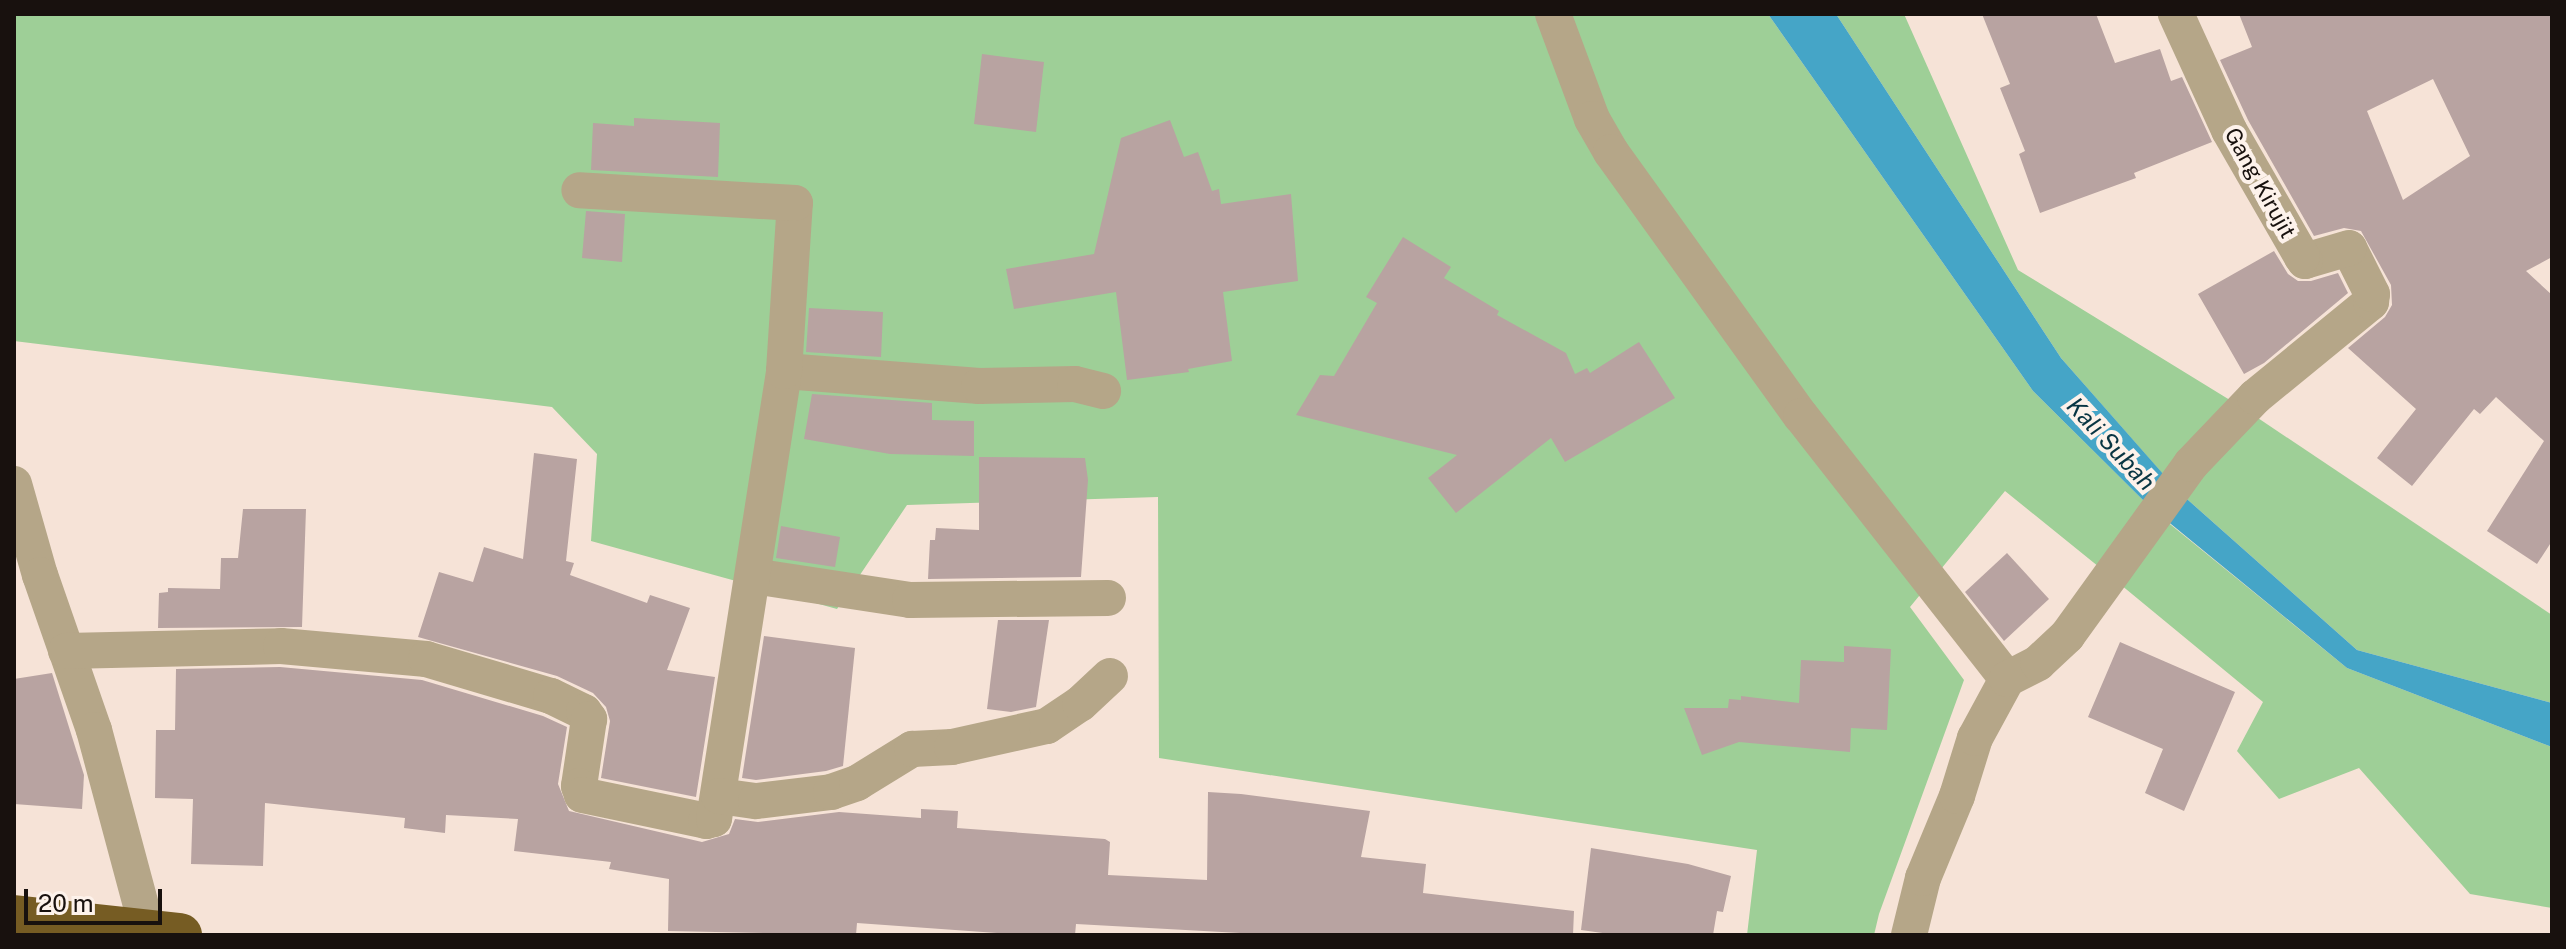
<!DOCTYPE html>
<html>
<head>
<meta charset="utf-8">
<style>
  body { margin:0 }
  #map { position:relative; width:2566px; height:949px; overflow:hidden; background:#f6e3d7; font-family:"Public Sans",sans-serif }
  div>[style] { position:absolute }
  .green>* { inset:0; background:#9ecf97 }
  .water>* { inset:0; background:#45a5c7 }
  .building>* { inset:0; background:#b8a3a1 }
  .street>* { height:36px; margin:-18px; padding:0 18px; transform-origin:18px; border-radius:18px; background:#b5a688 }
  .highway>* { height:44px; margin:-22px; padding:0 22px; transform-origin:22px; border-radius:22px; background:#765c23 }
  span { translate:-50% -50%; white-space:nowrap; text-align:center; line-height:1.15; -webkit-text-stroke:8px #fdf2eb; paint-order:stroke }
  .street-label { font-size:22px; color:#18110e }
  .water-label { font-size:24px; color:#083543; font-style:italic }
  .frame { position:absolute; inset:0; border:16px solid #18110e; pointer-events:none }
  .scale { position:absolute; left:24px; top:889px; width:138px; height:36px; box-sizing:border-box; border:4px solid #18110e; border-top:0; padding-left:10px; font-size:24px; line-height:28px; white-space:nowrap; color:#18110e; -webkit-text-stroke:6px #fdf2eb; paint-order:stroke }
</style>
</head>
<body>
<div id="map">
  <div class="green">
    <div style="clip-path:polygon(14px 14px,1538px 14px,1924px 590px,1910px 607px,1964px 680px,1879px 914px,1874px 935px,1747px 935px,1757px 850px,1159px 758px,1158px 497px,907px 505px,837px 609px,591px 541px,597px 454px,552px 407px,14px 341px)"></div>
    <div style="clip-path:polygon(1562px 14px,1768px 14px,2033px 391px,2149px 506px,2104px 571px,2005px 491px,1941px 569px,1821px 422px,1620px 147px)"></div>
    <div style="clip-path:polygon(1836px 14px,1904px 14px,2018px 270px,2238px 405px,2169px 481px,2061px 358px)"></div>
    <div style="clip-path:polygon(2249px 412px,2552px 615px,2552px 703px,2357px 650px,2179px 492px)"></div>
    <div style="clip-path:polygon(2160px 516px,2347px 668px,2552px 747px,2552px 908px,2470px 894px,2359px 768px,2279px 799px,2237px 751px,2263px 702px,2115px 580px)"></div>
  </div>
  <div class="water">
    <div style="clip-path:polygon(1768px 14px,1836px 14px,2061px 358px,2179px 492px,2357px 650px,2552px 703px,2552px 747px,2347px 668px,2149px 506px,2033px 391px)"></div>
  </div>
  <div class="building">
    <div style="clip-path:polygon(1982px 14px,2096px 14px,2115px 63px,2160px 49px,2171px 81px,2182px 77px,2212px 142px,2134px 173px,2136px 178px,2040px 213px,2019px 154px,2025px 151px,2000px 88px,2010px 84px)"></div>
    <div style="clip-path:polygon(evenodd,2239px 14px,2552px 14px,2552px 257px,2526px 271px,2552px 295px,2552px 541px,2537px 564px,2487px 531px,2544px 441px,2496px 397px,2480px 414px,2474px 409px,2412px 486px,2377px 458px,2416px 409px,2348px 348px,2385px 317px,2392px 305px,2391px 285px,2361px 231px,2344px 228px,2314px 236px,2248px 120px,2220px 60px,2252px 47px,2239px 14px,2433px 79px,2470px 156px,2403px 200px,2367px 111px,2433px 79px)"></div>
    <div style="clip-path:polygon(982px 54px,1044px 62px,1036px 132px,974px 124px)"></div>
    <div style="clip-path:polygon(634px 118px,720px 123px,718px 177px,591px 170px,593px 123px,634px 126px)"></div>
    <div style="clip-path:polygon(1170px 120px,1184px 157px,1198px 152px,1212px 191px,1219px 189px,1221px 204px,1291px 194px,1298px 281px,1223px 292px,1232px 361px,1188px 369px,1189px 372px,1127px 380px,1116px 292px,1014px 309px,1006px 269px,1094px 254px,1121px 138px)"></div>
    <div style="clip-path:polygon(586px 211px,625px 214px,622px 262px,582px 258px)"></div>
    <div style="clip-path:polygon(1403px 237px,1451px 267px,1444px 278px,1499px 311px,1497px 315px,1566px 353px,1575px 374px,1587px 368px,1590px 373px,1639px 342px,1675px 398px,1565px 462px,1551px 438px,1456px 513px,1428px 478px,1457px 455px,1296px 415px,1320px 375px,1334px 376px,1377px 303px,1366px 297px)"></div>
    <div style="clip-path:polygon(2274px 251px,2288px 274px,2298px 281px,2311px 281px,2338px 273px,2348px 293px,2264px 363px,2244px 374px,2198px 294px)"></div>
    <div style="clip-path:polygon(809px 308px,883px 312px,881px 357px,806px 352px)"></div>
    <div style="clip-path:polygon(812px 394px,932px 403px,932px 420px,974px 421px,974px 456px,890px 454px,804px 439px)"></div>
    <div style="clip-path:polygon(534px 453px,577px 459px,566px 561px,574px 563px,570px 575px,647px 603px,650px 595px,690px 608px,667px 670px,715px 677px,696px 797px,601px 778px,610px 721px,606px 707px,593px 693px,557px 676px,418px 637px,439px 572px,473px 582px,484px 547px,523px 559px)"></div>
    <div style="clip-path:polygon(979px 457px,1085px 458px,1088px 480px,1081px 577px,928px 579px,930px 540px,935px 540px,936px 528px,979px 530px)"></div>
    <div style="clip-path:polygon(243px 509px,306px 509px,302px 627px,158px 628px,159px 593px,168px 592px,168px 588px,220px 589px,221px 558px,238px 558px)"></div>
    <div style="clip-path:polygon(781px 526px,840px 537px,835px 567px,776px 558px)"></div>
    <div style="clip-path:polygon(2007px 553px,2049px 599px,2004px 641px,1965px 592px)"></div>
    <div style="clip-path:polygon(998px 620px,1049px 620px,1036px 707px,1011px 712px,987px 709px)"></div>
    <div style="clip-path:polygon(764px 636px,855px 648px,843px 766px,826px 771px,756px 780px,742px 778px)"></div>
    <div style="clip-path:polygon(2120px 642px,2235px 692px,2184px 811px,2145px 793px,2163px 749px,2088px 717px)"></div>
    <div style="clip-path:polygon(1844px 646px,1891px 649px,1887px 730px,1851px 728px,1850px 752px,1739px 742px,1702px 755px,1684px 708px,1728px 708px,1729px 699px,1741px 700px,1741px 696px,1799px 703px,1801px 660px,1844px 662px)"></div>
    <div style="clip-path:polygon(280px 667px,422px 680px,543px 716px,567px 727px,558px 784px,569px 811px,702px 842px,729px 834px,735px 819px,758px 822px,839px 812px,921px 818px,921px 809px,958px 811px,957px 828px,1105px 839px,1110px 842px,1108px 875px,1207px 880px,1208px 792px,1241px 794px,1370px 811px,1361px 857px,1426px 864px,1423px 893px,1574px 911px,1573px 935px,1275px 935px,1076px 924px,1075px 935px,1025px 935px,857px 923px,856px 935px,668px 931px,669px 879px,609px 869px,611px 862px,514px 851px,518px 819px,446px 815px,445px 833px,404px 828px,405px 818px,265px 803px,263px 866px,191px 864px,193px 799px,155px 798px,156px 730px,175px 730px,176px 669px)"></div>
    <div style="clip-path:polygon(52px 673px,84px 775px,82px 809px,14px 804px,14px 679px)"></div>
    <div style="clip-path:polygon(1591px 848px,1688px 864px,1731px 876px,1723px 912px,1717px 911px,1713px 935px,1617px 935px,1581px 930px)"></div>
  </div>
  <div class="street">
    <div style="left:1553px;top:14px;width:112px;rotate:69.6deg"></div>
    <div style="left:1592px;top:119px;width:38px;rotate:60deg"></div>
    <div style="left:1611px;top:152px;width:325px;rotate:54.3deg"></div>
    <div style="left:1801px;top:416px;width:334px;rotate:51.9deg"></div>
    <div style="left:784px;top:371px;width:196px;rotate:4.4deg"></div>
    <div style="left:979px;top:386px;width:96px;rotate:-1.2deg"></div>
    <div style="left:1075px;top:384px;width:29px;rotate:14deg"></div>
    <div style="left:14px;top:484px;width:95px;rotate:74.1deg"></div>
    <div style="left:40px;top:575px;width:164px;rotate:70.8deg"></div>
    <div style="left:94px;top:730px;width:209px;rotate:75deg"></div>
    <div style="left:753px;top:576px;width:159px;rotate:8.7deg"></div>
    <div style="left:910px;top:600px;width:198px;rotate:-0.6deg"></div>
    <div style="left:66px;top:651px;width:215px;rotate:-1.3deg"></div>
    <div style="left:281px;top:646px;width:146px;rotate:5.1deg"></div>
    <div style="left:426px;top:659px;width:130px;rotate:16.5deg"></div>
    <div style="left:551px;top:696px;width:37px;rotate:26deg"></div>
    <div style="left:584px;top:712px;width:9px;rotate:54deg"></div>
    <div style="left:589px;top:719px;width:68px;rotate:98.5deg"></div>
    <div style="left:579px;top:786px;width:9px;rotate:72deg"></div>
    <div style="left:582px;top:795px;width:127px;rotate:11.8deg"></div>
    <div style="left:706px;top:821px;width:8px;rotate:-14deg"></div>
    <div style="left:714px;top:819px;width:453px;rotate:-81.1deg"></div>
    <div style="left:784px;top:371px;width:168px;rotate:-86.3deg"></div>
    <div style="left:795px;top:203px;width:216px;rotate:-176.6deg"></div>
    <div style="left:719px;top:796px;width:37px;rotate:8deg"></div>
    <div style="left:756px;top:801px;width:76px;rotate:-6.8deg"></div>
    <div style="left:831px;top:792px;width:28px;rotate:-19deg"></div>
    <div style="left:857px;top:783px;width:65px;rotate:-31.7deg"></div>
    <div style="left:912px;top:749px;width:40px;rotate:-2.9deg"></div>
    <div style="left:952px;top:747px;width:97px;rotate:-12.5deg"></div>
    <div style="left:1047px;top:726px;width:40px;rotate:-34deg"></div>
    <div style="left:1080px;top:704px;width:41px;rotate:-43deg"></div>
    <div style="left:1909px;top:935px;width:59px;rotate:-76.2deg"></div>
    <div style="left:1923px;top:878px;width:89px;rotate:-67.5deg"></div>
    <div style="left:1957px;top:796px;width:61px;rotate:-72.8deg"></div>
    <div style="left:1975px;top:738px;width:67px;rotate:-61.5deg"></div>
    <div style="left:2007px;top:679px;width:35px;rotate:-27deg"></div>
    <div style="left:2038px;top:663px;width:40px;rotate:-43deg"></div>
    <div style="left:2067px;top:636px;width:212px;rotate:-54.2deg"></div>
    <div style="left:2191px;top:464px;width:93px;rotate:-46.3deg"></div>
    <div style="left:2255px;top:397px;width:150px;rotate:-39.3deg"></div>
    <div style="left:2371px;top:302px;width:8px;rotate:-83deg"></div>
    <div style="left:2372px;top:294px;width:51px;rotate:-116.6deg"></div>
    <div style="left:2349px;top:248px;width:46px;rotate:163.5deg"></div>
    <div style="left:2305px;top:261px;width:5px;rotate:-127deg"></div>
    <div style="left:2302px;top:257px;width:146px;rotate:-119.9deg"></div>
    <div style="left:2229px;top:130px;width:128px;rotate:-114.6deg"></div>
  </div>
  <div class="highway">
    <div style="left:14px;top:917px;width:167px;rotate:6.2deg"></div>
  </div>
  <div class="street-label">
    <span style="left:2260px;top:183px;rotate:61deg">Gang Kirujit</span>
  </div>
  <div class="water-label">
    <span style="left:2111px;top:444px;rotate:47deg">Kali Subah</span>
  </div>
  <div class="frame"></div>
  <div class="scale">20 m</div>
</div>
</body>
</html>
